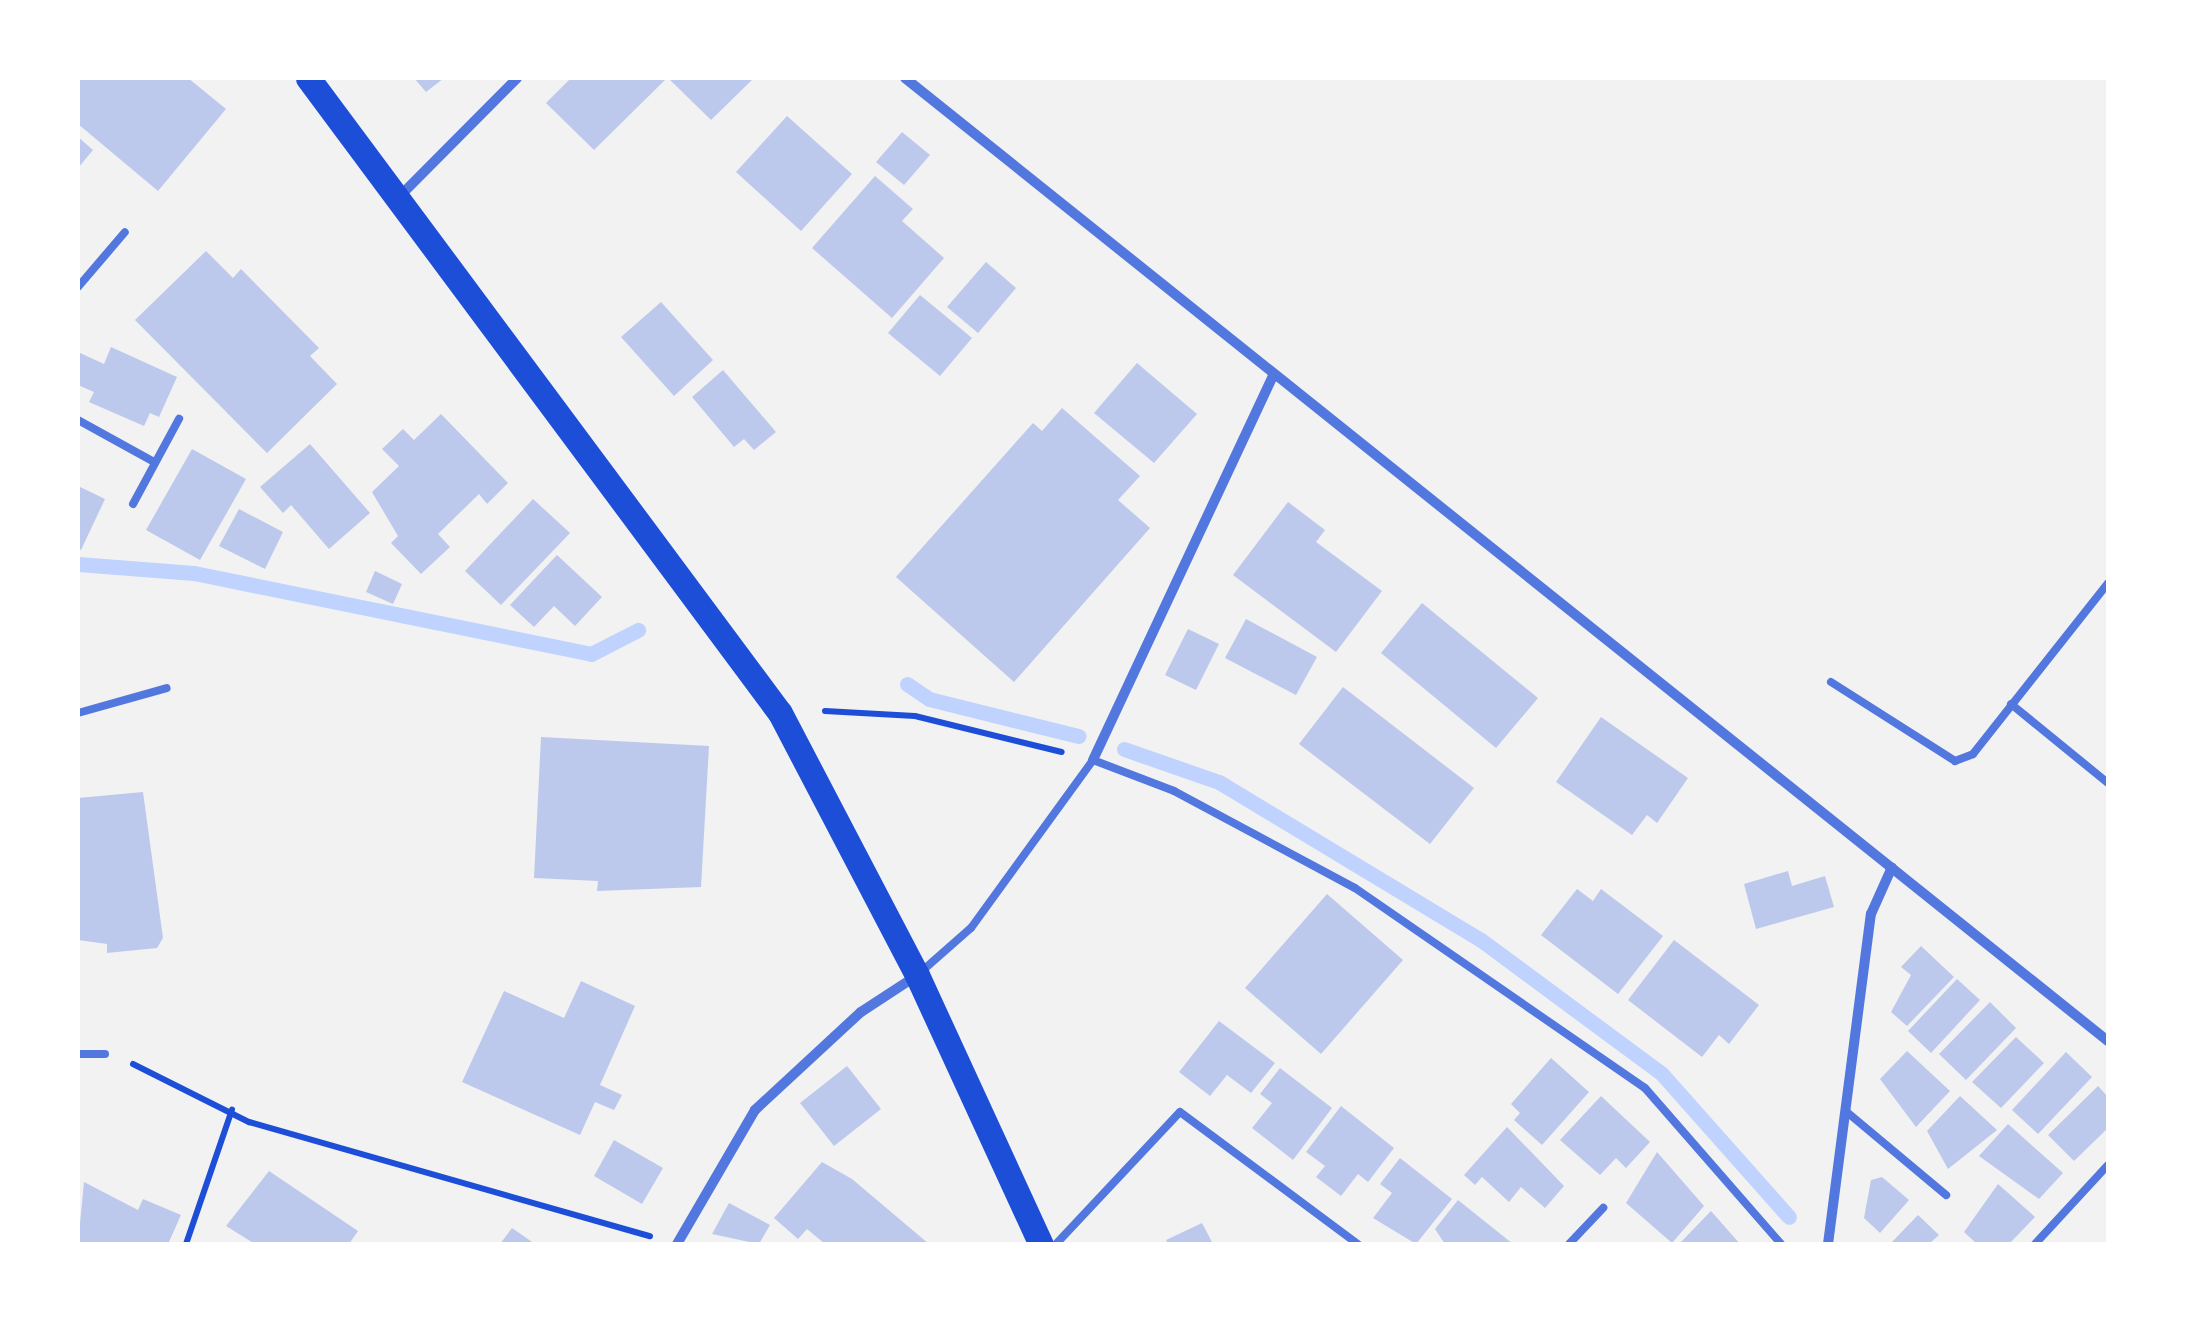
<!DOCTYPE html>
<html>
<head>
<meta charset="utf-8">
<style>
  body { margin:0 }
  #map { position:relative; width:2186px; height:1322px; overflow:hidden; background:#f2f2f2; font-family:"Noto Serif",serif }
  div>[style] { position:absolute }
  .stream>* { height:15px; margin:-7.5px; padding:0 7.5px; transform-origin:7.5px; border-radius:7.5px; background:#bfd3fe }
  .building>* { inset:0; background:#bdc9ec }
  .path>* { height:6px; margin:-3px; padding:0 3px; transform-origin:3px; border-radius:3px; background:#1d4ed8 }
  .service>* { height:8px; margin:-4px; padding:0 4px; transform-origin:4px; border-radius:4px; background:#5277de }
  .minor>* { height:10px; margin:-5px; padding:0 5px; transform-origin:5px; border-radius:5px; background:#5277de }
  .primary>* { height:25px; margin:-12.5px; padding:0 12.5px; transform-origin:12.5px; border-radius:12.5px; background:#1d4ed8 }
  span { translate:-50% -50%; white-space:nowrap; text-align:center; line-height:1.15; -webkit-text-stroke:10px #fff; paint-order:stroke }
  .frame { position:absolute; inset:0; border:80px solid #fff; pointer-events:none }
</style>
</head>
<body>
<div id="map">
  <div class="stream">
    <div style="left:78px;top:564px;width:116px;rotate:4.4deg"></div>
    <div style="left:194px;top:573px;width:405px;rotate:11.5deg"></div>
    <div style="left:591px;top:654px;width:53px;rotate:-27.1deg"></div>
    <div style="left:907px;top:684px;width:27px;rotate:34deg"></div>
    <div style="left:929px;top:699px;width:154px;rotate:13.9deg"></div>
    <div style="left:1124px;top:749px;width:101px;rotate:19.2deg"></div>
    <div style="left:1219px;top:782px;width:306px;rotate:31.1deg"></div>
    <div style="left:1481px;top:940px;width:225px;rotate:36.5deg"></div>
    <div style="left:1662px;top:1074px;width:191px;rotate:48.4deg"></div>
  </div>
  <div class="building">
    <div style="clip-path:polygon(78px 78px,188px 78px,226px 109px,158px 191px,78px 124px)"></div>
    <div style="clip-path:polygon(414px 78px,444px 78px,426px 92px)"></div>
    <div style="clip-path:polygon(571px 78px,667px 78px,594px 150px,546px 103px)"></div>
    <div style="clip-path:polygon(668px 78px,754px 78px,711px 120px)"></div>
    <div style="clip-path:polygon(787px 116px,852px 174px,801px 231px,736px 172px)"></div>
    <div style="clip-path:polygon(902px 132px,930px 155px,904px 185px,876px 162px)"></div>
    <div style="clip-path:polygon(78px 137px,93px 150px,78px 168px)"></div>
    <div style="clip-path:polygon(875px 176px,913px 209px,902px 221px,944px 258px,892px 318px,812px 248px)"></div>
    <div style="clip-path:polygon(206px 251px,233px 278px,241px 269px,319px 348px,310px 356px,337px 384px,267px 453px,135px 320px)"></div>
    <div style="clip-path:polygon(986px 262px,1016px 288px,978px 333px,947px 307px)"></div>
    <div style="clip-path:polygon(920px 295px,972px 338px,940px 376px,888px 333px)"></div>
    <div style="clip-path:polygon(661px 302px,713px 360px,674px 396px,621px 337px)"></div>
    <div style="clip-path:polygon(111px 347px,177px 377px,159px 417px,150px 413px,144px 426px,89px 402px,94px 392px,78px 385px,78px 352px,104px 364px)"></div>
    <div style="clip-path:polygon(1137px 363px,1197px 414px,1154px 463px,1094px 413px)"></div>
    <div style="clip-path:polygon(723px 370px,776px 432px,754px 450px,744px 439px,734px 447px,692px 397px)"></div>
    <div style="clip-path:polygon(1062px 408px,1140px 476px,1118px 500px,1150px 528px,1014px 682px,896px 577px,1033px 423px,1042px 431px)"></div>
    <div style="clip-path:polygon(441px 414px,508px 483px,487px 504px,479px 494px,438px 534px,450px 547px,421px 574px,391px 543px,398px 536px,372px 492px,399px 466px,382px 449px,403px 429px,414px 440px)"></div>
    <div style="clip-path:polygon(310px 444px,370px 513px,329px 549px,291px 505px,283px 513px,260px 487px)"></div>
    <div style="clip-path:polygon(192px 449px,246px 479px,200px 560px,146px 530px)"></div>
    <div style="clip-path:polygon(78px 486px,105px 499px,81px 550px,78px 548px)"></div>
    <div style="clip-path:polygon(533px 499px,570px 533px,501px 605px,465px 571px)"></div>
    <div style="clip-path:polygon(1288px 502px,1325px 530px,1316px 542px,1382px 591px,1336px 652px,1233px 575px)"></div>
    <div style="clip-path:polygon(239px 509px,283px 532px,265px 569px,219px 546px)"></div>
    <div style="clip-path:polygon(557px 555px,602px 597px,575px 626px,554px 606px,534px 627px,510px 605px)"></div>
    <div style="clip-path:polygon(375px 571px,402px 584px,393px 604px,366px 592px)"></div>
    <div style="clip-path:polygon(1422px 603px,1538px 698px,1496px 748px,1381px 653px)"></div>
    <div style="clip-path:polygon(1246px 619px,1317px 657px,1296px 695px,1225px 658px)"></div>
    <div style="clip-path:polygon(1188px 629px,1219px 644px,1196px 690px,1165px 675px)"></div>
    <div style="clip-path:polygon(1343px 687px,1474px 788px,1430px 844px,1299px 744px)"></div>
    <div style="clip-path:polygon(1601px 717px,1688px 778px,1657px 823px,1647px 815px,1632px 835px,1556px 782px)"></div>
    <div style="clip-path:polygon(541px 737px,709px 746px,701px 887px,597px 891px,598px 881px,534px 878px)"></div>
    <div style="clip-path:polygon(143px 792px,163px 938px,157px 948px,107px 953px,107px 944px,78px 940px,78px 798px)"></div>
    <div style="clip-path:polygon(1788px 871px,1792px 886px,1825px 876px,1834px 907px,1756px 929px,1744px 884px)"></div>
    <div style="clip-path:polygon(1577px 889px,1593px 901px,1601px 889px,1663px 936px,1618px 994px,1541px 935px)"></div>
    <div style="clip-path:polygon(1327px 894px,1403px 960px,1321px 1054px,1245px 988px)"></div>
    <div style="clip-path:polygon(1674px 940px,1759px 1005px,1729px 1044px,1719px 1035px,1702px 1057px,1628px 1000px)"></div>
    <div style="clip-path:polygon(1921px 946px,1954px 977px,1907px 1026px,1891px 1012px,1911px 975px,1901px 967px)"></div>
    <div style="clip-path:polygon(1957px 979px,1980px 1000px,1931px 1053px,1908px 1031px)"></div>
    <div style="clip-path:polygon(581px 981px,635px 1006px,600px 1085px,622px 1095px,614px 1110px,595px 1102px,580px 1135px,462px 1082px,504px 991px,564px 1018px)"></div>
    <div style="clip-path:polygon(1990px 1002px,2016px 1028px,1966px 1080px,1939px 1054px)"></div>
    <div style="clip-path:polygon(1219px 1021px,1275px 1063px,1251px 1093px,1227px 1075px,1210px 1096px,1179px 1072px)"></div>
    <div style="clip-path:polygon(2016px 1037px,2044px 1063px,2001px 1108px,1972px 1082px)"></div>
    <div style="clip-path:polygon(1907px 1051px,1950px 1091px,1916px 1127px,1880px 1079px)"></div>
    <div style="clip-path:polygon(2066px 1052px,2092px 1077px,2038px 1134px,2012px 1110px)"></div>
    <div style="clip-path:polygon(1551px 1058px,1589px 1092px,1542px 1145px,1514px 1120px,1520px 1113px,1511px 1104px)"></div>
    <div style="clip-path:polygon(847px 1066px,881px 1109px,834px 1146px,800px 1103px)"></div>
    <div style="clip-path:polygon(1280px 1068px,1332px 1108px,1293px 1160px,1252px 1128px,1272px 1103px,1260px 1094px)"></div>
    <div style="clip-path:polygon(2098px 1086px,2108px 1097px,2108px 1128px,2074px 1161px,2048px 1135px)"></div>
    <div style="clip-path:polygon(1601px 1096px,1650px 1142px,1626px 1168px,1616px 1158px,1600px 1175px,1560px 1140px)"></div>
    <div style="clip-path:polygon(1960px 1096px,1997px 1130px,1948px 1169px,1927px 1131px)"></div>
    <div style="clip-path:polygon(1341px 1106px,1394px 1148px,1368px 1182px,1358px 1174px,1341px 1196px,1316px 1177px,1325px 1166px,1306px 1152px)"></div>
    <div style="clip-path:polygon(2008px 1124px,2063px 1173px,2039px 1199px,1979px 1156px)"></div>
    <div style="clip-path:polygon(1507px 1127px,1564px 1186px,1545px 1208px,1521px 1187px,1509px 1202px,1482px 1177px,1475px 1185px,1464px 1175px)"></div>
    <div style="clip-path:polygon(614px 1140px,663px 1168px,642px 1204px,594px 1176px)"></div>
    <div style="clip-path:polygon(1657px 1152px,1704px 1206px,1672px 1243px,1626px 1203px)"></div>
    <div style="clip-path:polygon(1400px 1158px,1452px 1199px,1416px 1244px,1373px 1218px,1392px 1193px,1380px 1184px)"></div>
    <div style="clip-path:polygon(822px 1162px,852px 1179px,929px 1244px,825px 1244px,807px 1229px,798px 1239px,774px 1218px)"></div>
    <div style="clip-path:polygon(269px 1171px,358px 1231px,349px 1244px,255px 1244px,226px 1226px)"></div>
    <div style="clip-path:polygon(1882px 1177px,1909px 1200px,1880px 1233px,1864px 1218px,1871px 1180px)"></div>
    <div style="clip-path:polygon(84px 1182px,138px 1210px,143px 1199px,181px 1215px,168px 1244px,78px 1244px)"></div>
    <div style="clip-path:polygon(1998px 1184px,2035px 1217px,2009px 1244px,1977px 1244px,1964px 1232px)"></div>
    <div style="clip-path:polygon(1458px 1200px,1513px 1244px,1445px 1244px,1435px 1229px)"></div>
    <div style="clip-path:polygon(729px 1203px,770px 1225px,759px 1244px,712px 1234px)"></div>
    <div style="clip-path:polygon(1711px 1211px,1740px 1244px,1679px 1244px)"></div>
    <div style="clip-path:polygon(1918px 1215px,1939px 1235px,1929px 1244px,1890px 1244px)"></div>
    <div style="clip-path:polygon(1202px 1223px,1213px 1244px,1168px 1244px,1166px 1240px)"></div>
    <div style="clip-path:polygon(512px 1228px,535px 1244px,500px 1244px)"></div>
  </div>
  <div class="path">
    <div style="left:825px;top:711px;width:90px;rotate:3.2deg"></div>
    <div style="left:915px;top:716px;width:151px;rotate:13.8deg"></div>
    <div style="left:133px;top:1064px;width:130px;rotate:26.6deg"></div>
    <div style="left:249px;top:1122px;width:417px;rotate:15.9deg"></div>
    <div style="left:186px;top:1244px;width:142px;rotate:-71.1deg"></div>
  </div>
  <div class="service">
    <div style="left:78px;top:287px;width:72px;rotate:-49.5deg"></div>
    <div style="left:78px;top:420px;width:87px;rotate:28.9deg"></div>
    <div style="left:133px;top:504px;width:97px;rotate:-61.6deg"></div>
    <div style="left:1831px;top:682px;width:147px;rotate:32.5deg"></div>
    <div style="left:1955px;top:761px;width:19px;rotate:-21deg"></div>
    <div style="left:1973px;top:754px;width:218px;rotate:-51.7deg"></div>
    <div style="left:2011px;top:704px;width:125px;rotate:39.2deg"></div>
    <div style="left:78px;top:713px;width:92px;rotate:-15.7deg"></div>
    <div style="left:922px;top:971px;width:65px;rotate:-41.3deg"></div>
    <div style="left:971px;top:928px;width:208px;rotate:-54deg"></div>
    <div style="left:1093px;top:760px;width:87px;rotate:20.9deg"></div>
    <div style="left:1174px;top:791px;width:205px;rotate:28.2deg"></div>
    <div style="left:1355px;top:888px;width:352px;rotate:34.6deg"></div>
    <div style="left:1645px;top:1088px;width:207px;rotate:48.9deg"></div>
    <div style="left:78px;top:1054px;width:27px"></div>
    <div style="left:1848px;top:1113px;width:128px;rotate:39.9deg"></div>
    <div style="left:1056px;top:1244px;width:181px;rotate:-46.8deg"></div>
    <div style="left:1180px;top:1112px;width:222px;rotate:36.6deg"></div>
    <div style="left:1569px;top:1244px;width:50px;rotate:-46.6deg"></div>
    <div style="left:2035px;top:1244px;width:108px;rotate:-47.3deg"></div>
  </div>
  <div class="minor">
    <div style="left:905px;top:78px;width:1541px;rotate:38.68deg"></div>
    <div style="left:400px;top:196px;width:166px;rotate:-45.2deg"></div>
    <div style="left:1093px;top:760px;width:424px;rotate:-64.9deg"></div>
    <div style="left:677px;top:1244px;width:155px;rotate:-59.8deg"></div>
    <div style="left:755px;top:1110px;width:144px;rotate:-42.8deg"></div>
    <div style="left:861px;top:1012px;width:66px;rotate:-33.2deg"></div>
    <div style="left:1828px;top:1244px;width:333px;rotate:-82.6deg"></div>
    <div style="left:1871px;top:914px;width:51px;rotate:-65.9deg"></div>
  </div>
  <div class="primary">
    <div style="left:308px;top:78px;width:791px;rotate:53.38deg"></div>
    <div style="left:780px;top:713px;width:296px;rotate:62.4deg"></div>
    <div style="left:917px;top:975px;width:296px;rotate:65.3deg"></div>
  </div>
  <div class="frame"></div>
</div>
</body>
</html>
